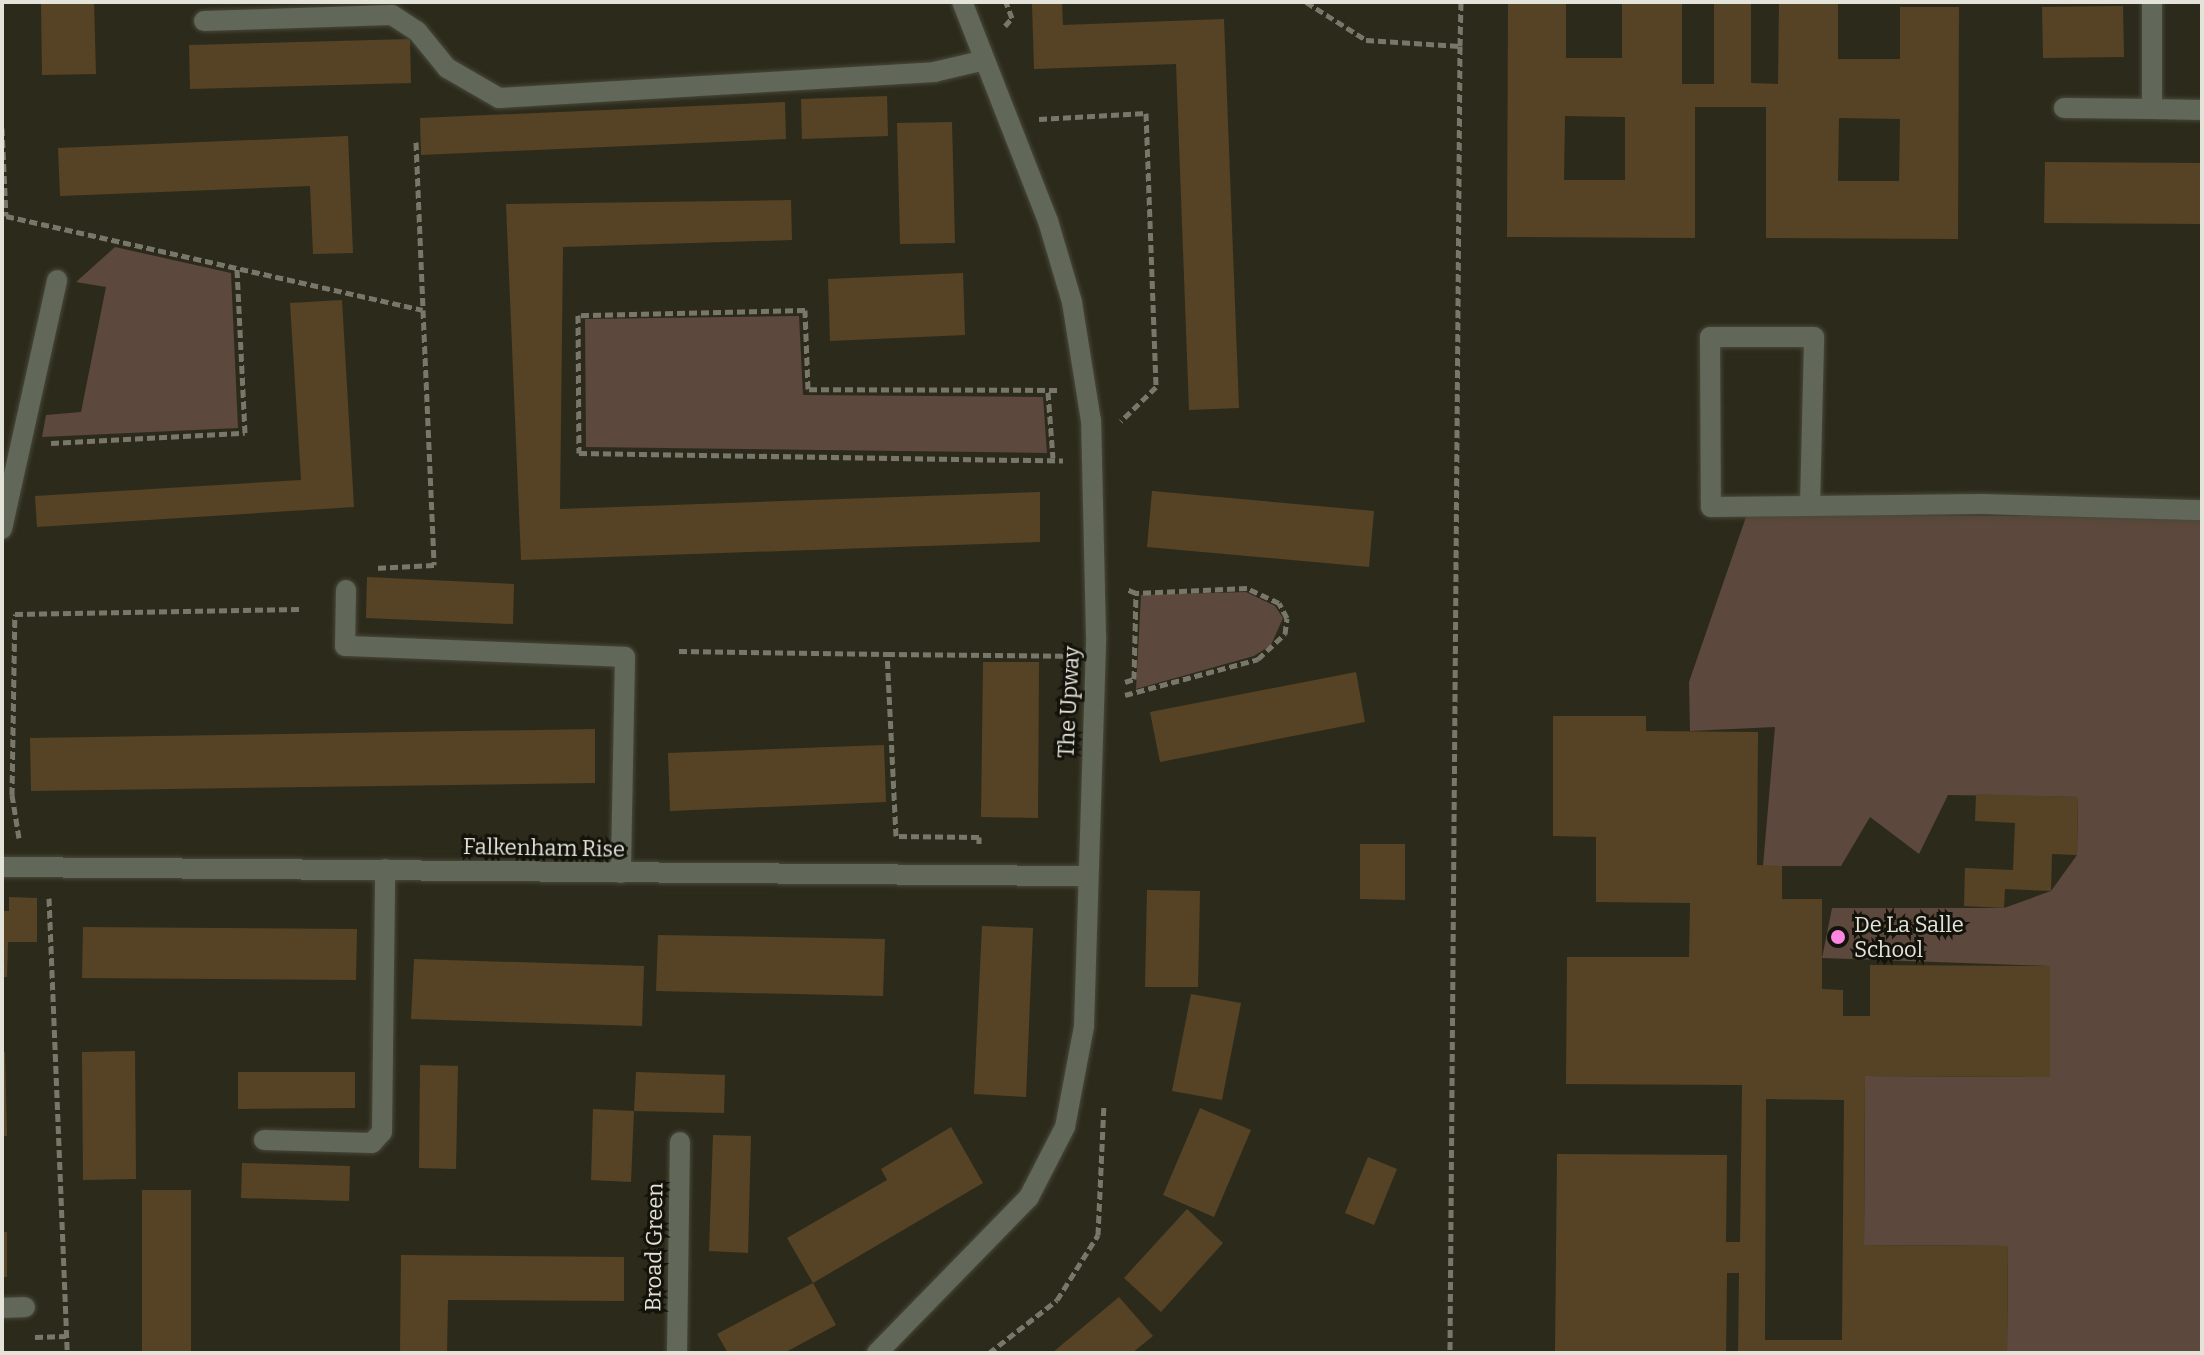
<!DOCTYPE html>
<html>
<head>
<meta charset="utf-8">
<style>
  body { margin:0 }
  #map { position:relative; width:2204px; height:1355px; overflow:hidden; background:#2c2b1b; font-family:Bitter,serif }
  div>[style] { position:absolute }
  .green>* { inset:0; background:#5c483c }
  .building>* { inset:0; background:#564325 }
  .path>* { height:5px; margin-top:-2.5px; transform-origin:0; background:repeating-linear-gradient(90deg,#787769 0 8px,transparent 0 12px) }
  .roads { filter:drop-shadow(0 0 2px #494839) drop-shadow(0 0 2px #494839) }
  .minor>* { height:20px; margin:-10px; padding:0 10px; transform-origin:10px; border-radius:10px; background:#616759 }
  .dots>* { width:22px; height:22px; translate:-50% -50%; box-sizing:border-box; border:4px solid #13130c; border-radius:50% }
  span { translate:-50% -50%; white-space:nowrap; text-align:center; line-height:1.15; -webkit-text-stroke:6px #13130c; paint-order:stroke }
  .street-label { font-size:22px; color:#e4e3d9 }
  .poi-label { font-size:22px; color:#e4e3d9 }
  .left { translate:0 -50%; text-align:left }
  .frame { position:absolute; inset:0; border:4px solid #e4e3d9; pointer-events:none }
</style>
</head>
<body>
<div id="map">
  <div class="green">
    <div style="clip-path:polygon(115px 247px,231px 273px,238px 428px,42px 437px,46px 415px,81px 412px,106px 287px,76px 282px)"></div>
    <div style="clip-path:polygon(799px 316px,803px 395px,1043px 397px,1047px 453px,586px 447px,585px 319px)"></div>
    <div style="clip-path:polygon(1747px 514px,2202px 517px,2202px 1353px,2007px 1353px,2008px 1246px,1864px 1245px,1865px 1076px,2049px 1077px,2050px 966px,1822px 958px,1832px 908px,2004px 908px,2051px 891px,2077px 855px,2078px 797px,1948px 795px,1919px 854px,1870px 817px,1841px 866px,1763px 866px,1775px 727px,1690px 731px,1689px 682px)"></div>
    <div style="clip-path:polygon(1246px 592px,1275px 606px,1283px 618px,1271px 645px,1254px 656px,1136px 689px,1141px 595px)"></div>
  </div>
  <div class="building">
    <div style="clip-path:polygon(41px 2px,94px 2px,96px 74px,42px 75px)"></div>
    <div style="clip-path:polygon(evenodd,1508px 2px,1566px 2px,1566px 58px,1622px 58px,1622px 2px,1682px 2px,1682px 84px,1714px 84px,1714px 2px,1751px 2px,1751px 83px,1778px 84px,1779px 2px,1838px 2px,1838px 59px,1900px 59px,1900px 7px,1959px 7px,1958px 239px,1766px 238px,1766px 107px,1695px 107px,1695px 238px,1507px 237px,1508px 2px,1565px 116px,1625px 117px,1625px 180px,1564px 180px,1565px 116px,1508px 2px,1839px 118px,1900px 119px,1899px 181px,1838px 181px,1839px 118px)"></div>
    <div style="clip-path:polygon(1062px 3px,1063px 25px,1224px 19px,1239px 408px,1189px 410px,1176px 64px,1034px 69px,1032px 4px)"></div>
    <div style="clip-path:polygon(2123px 6px,2124px 57px,2043px 58px,2042px 7px)"></div>
    <div style="clip-path:polygon(410px 39px,411px 83px,190px 89px,189px 45px)"></div>
    <div style="clip-path:polygon(887px 96px,888px 136px,802px 139px,801px 99px)"></div>
    <div style="clip-path:polygon(785px 102px,786px 139px,421px 155px,420px 118px)"></div>
    <div style="clip-path:polygon(952px 122px,955px 243px,900px 244px,897px 123px)"></div>
    <div style="clip-path:polygon(348px 136px,353px 253px,313px 254px,310px 186px,60px 196px,58px 148px)"></div>
    <div style="clip-path:polygon(2045px 162px,2202px 163px,2202px 224px,2044px 223px)"></div>
    <div style="clip-path:polygon(791px 200px,792px 240px,563px 247px,560px 509px,1040px 492px,1040px 542px,521px 560px,506px 204px)"></div>
    <div style="clip-path:polygon(963px 273px,965px 335px,830px 341px,828px 279px)"></div>
    <div style="clip-path:polygon(342px 300px,354px 507px,37px 527px,35px 496px,301px 480px,290px 303px)"></div>
    <div style="clip-path:polygon(1152px 491px,1374px 511px,1369px 567px,1147px 547px)"></div>
    <div style="clip-path:polygon(367px 577px,514px 584px,513px 624px,366px 618px)"></div>
    <div style="clip-path:polygon(983px 662px,1039px 662px,1038px 818px,981px 817px)"></div>
    <div style="clip-path:polygon(1356px 672px,1365px 722px,1160px 762px,1150px 712px)"></div>
    <div style="clip-path:polygon(evenodd,1553px 716px,1646px 716px,1646px 731px,1758px 732px,1757px 865px,1782px 866px,1782px 899px,1822px 899px,1822px 989px,1843px 990px,1843px 1016px,1870px 1016px,1870px 965px,2050px 966px,2050px 1077px,1865px 1076px,1864px 1245px,2008px 1246px,2007px 1353px,1738px 1353px,1739px 1273px,1727px 1273px,1726px 1353px,1555px 1353px,1557px 1154px,1727px 1155px,1726px 1242px,1740px 1242px,1742px 1085px,1566px 1084px,1567px 957px,1689px 957px,1690px 903px,1596px 902px,1596px 837px,1553px 836px,1553px 716px,1766px 1099px,1844px 1100px,1842px 1340px,1765px 1340px,1766px 1099px)"></div>
    <div style="clip-path:polygon(595px 729px,595px 783px,31px 791px,30px 738px)"></div>
    <div style="clip-path:polygon(884px 745px,886px 802px,670px 811px,668px 753px)"></div>
    <div style="clip-path:polygon(1976px 794px,2078px 797px,2077px 855px,2052px 854px,2051px 891px,2005px 889px,2004px 908px,1964px 906px,1965px 868px,2013px 870px,2015px 823px,1975px 821px)"></div>
    <div style="clip-path:polygon(1360px 844px,1405px 844px,1405px 900px,1360px 899px)"></div>
    <div style="clip-path:polygon(1147px 890px,1200px 891px,1198px 987px,1145px 987px)"></div>
    <div style="clip-path:polygon(9px 897px,37px 898px,37px 942px,8px 942px,7px 977px,2px 977px,2px 911px,9px 911px)"></div>
    <div style="clip-path:polygon(982px 926px,1033px 928px,1026px 1097px,974px 1094px)"></div>
    <div style="clip-path:polygon(83px 927px,357px 929px,356px 980px,82px 978px)"></div>
    <div style="clip-path:polygon(658px 935px,885px 939px,883px 996px,656px 991px)"></div>
    <div style="clip-path:polygon(414px 959px,644px 966px,642px 1026px,411px 1019px)"></div>
    <div style="clip-path:polygon(1191px 994px,1241px 1003px,1222px 1100px,1172px 1091px)"></div>
    <div style="clip-path:polygon(135px 1051px,136px 1179px,83px 1180px,82px 1052px)"></div>
    <div style="clip-path:polygon(2px 1052px,5px 1052px,7px 1136px,2px 1136px)"></div>
    <div style="clip-path:polygon(420px 1065px,458px 1066px,456px 1169px,419px 1168px)"></div>
    <div style="clip-path:polygon(238px 1072px,355px 1072px,355px 1108px,238px 1109px)"></div>
    <div style="clip-path:polygon(636px 1072px,725px 1075px,724px 1113px,634px 1111px,631px 1182px,591px 1180px,593px 1109px,634px 1111px)"></div>
    <div style="clip-path:polygon(1200px 1108px,1251px 1130px,1214px 1217px,1163px 1195px)"></div>
    <div style="clip-path:polygon(951px 1127px,983px 1183px,813px 1283px,787px 1238px,887px 1180px,881px 1169px)"></div>
    <div style="clip-path:polygon(713px 1135px,751px 1136px,748px 1253px,709px 1251px)"></div>
    <div style="clip-path:polygon(1368px 1157px,1397px 1169px,1374px 1225px,1345px 1213px)"></div>
    <div style="clip-path:polygon(242px 1163px,350px 1166px,349px 1201px,241px 1198px)"></div>
    <div style="clip-path:polygon(142px 1190px,191px 1190px,191px 1353px,142px 1353px)"></div>
    <div style="clip-path:polygon(1187px 1209px,1223px 1243px,1161px 1312px,1124px 1278px)"></div>
    <div style="clip-path:polygon(2px 1232px,7px 1232px,7px 1277px,2px 1277px)"></div>
    <div style="clip-path:polygon(401px 1255px,624px 1257px,624px 1301px,448px 1300px,447px 1353px,400px 1353px)"></div>
    <div style="clip-path:polygon(813px 1283px,836px 1325px,784px 1353px,728px 1353px,717px 1334px)"></div>
    <div style="clip-path:polygon(1119px 1297px,1153px 1336px,1132px 1353px,1052px 1353px)"></div>
  </div>
  <div class="path">
    <div style="left:1306px;top:2px;width:71px;rotate:32.3deg"></div>
    <div style="left:1366px;top:40px;width:94px;rotate:3.7deg"></div>
    <div style="left:1460px;top:46px;width:1307px;rotate:90.44deg"></div>
    <div style="left:1005px;top:26px;width:11px;rotate:-49deg"></div>
    <div style="left:1012px;top:18px;width:17px;rotate:-111deg"></div>
    <div style="left:1460px;top:46px;width:44px;rotate:-88.7deg"></div>
    <div style="left:1039px;top:119px;width:107px;rotate:-3.2deg"></div>
    <div style="left:1146px;top:113px;width:274px;rotate:87.9deg"></div>
    <div style="left:1156px;top:387px;width:49px;rotate:135.8deg"></div>
    <div style="left:2px;top:128px;width:88px;rotate:87.4deg"></div>
    <div style="left:6px;top:216px;width:427px;rotate:12.7deg"></div>
    <div style="left:423px;top:310px;width:255px;rotate:87.5deg"></div>
    <div style="left:434px;top:565px;width:60px;rotate:177.1deg"></div>
    <div style="left:416px;top:142px;width:168px;rotate:87.6deg"></div>
    <div style="left:1057px;top:390px;width:249px;rotate:-179.8deg"></div>
    <div style="left:808px;top:389px;width:79px;rotate:-92.2deg"></div>
    <div style="left:805px;top:310px;width:227px;rotate:178.7deg"></div>
    <div style="left:578px;top:315px;width:138px;rotate:89.6deg"></div>
    <div style="left:579px;top:453px;width:484px;rotate:0.9deg"></div>
    <div style="left:1048px;top:392px;width:66px;rotate:85.7deg"></div>
    <div style="left:51px;top:443px;width:194px;rotate:-3deg"></div>
    <div style="left:245px;top:433px;width:165px;rotate:-92.8deg"></div>
    <div style="left:679px;top:651px;width:208px;rotate:0.8deg"></div>
    <div style="left:1125px;top:682px;width:9px;rotate:-18deg"></div>
    <div style="left:1134px;top:679px;width:86px;rotate:-88.7deg"></div>
    <div style="left:1136px;top:593px;width:11px;rotate:-158deg"></div>
    <div style="left:1125px;top:695px;width:138px;rotate:-15.1deg"></div>
    <div style="left:1258px;top:659px;width:37px;rotate:-43deg"></div>
    <div style="left:1285px;top:634px;width:16px;rotate:-83deg"></div>
    <div style="left:1287px;top:618px;width:17px;rotate:-118deg"></div>
    <div style="left:1279px;top:603px;width:35px;rotate:-155deg"></div>
    <div style="left:1247px;top:588px;width:111px;rotate:177.4deg"></div>
    <div style="left:19px;top:838px;width:44px;rotate:-99.2deg"></div>
    <div style="left:12px;top:795px;width:181px;rotate:-89.1deg"></div>
    <div style="left:15px;top:614px;width:286px;rotate:-1deg"></div>
    <div style="left:979px;top:844px;width:7px;rotate:-90deg"></div>
    <div style="left:979px;top:837px;width:83px;rotate:-179.3deg"></div>
    <div style="left:896px;top:836px;width:182px;rotate:-92.8deg"></div>
    <div style="left:887px;top:654px;width:178px;rotate:0.6deg"></div>
    <div style="left:49px;top:898px;width:455px;rotate:87.7deg"></div>
    <div style="left:35px;top:1337px;width:31px;rotate:-2deg"></div>
    <div style="left:989px;top:1353px;width:86px;rotate:-37.9deg"></div>
    <div style="left:1057px;top:1300px;width:77px;rotate:-57.8deg"></div>
    <div style="left:1098px;top:1235px;width:131px;rotate:-87.4deg"></div>
  </div>
  <div class="roads">
    <div class="minor">
      <div style="left:2152px;top:2px;width:107px;rotate:90deg"></div>
      <div style="left:2152px;top:109px;width:50px;rotate:1.1deg"></div>
      <div style="left:204px;top:21px;width:188px;rotate:-1.8deg"></div>
      <div style="left:392px;top:15px;width:30px;rotate:33deg"></div>
      <div style="left:417px;top:31px;width:48px;rotate:51deg"></div>
      <div style="left:447px;top:68px;width:60px;rotate:30deg"></div>
      <div style="left:499px;top:98px;width:436px;rotate:-3.4deg"></div>
      <div style="left:934px;top:72px;width:52px;rotate:-13.2deg"></div>
      <div style="left:2064px;top:108px;width:88px;rotate:0.7deg"></div>
      <div style="left:1810px;top:506px;width:169px;rotate:-88.6deg"></div>
      <div style="left:1814px;top:337px;width:104px;rotate:180deg"></div>
      <div style="left:1710px;top:337px;width:170px;rotate:89.7deg"></div>
      <div style="left:1711px;top:507px;width:99px;rotate:-0.6deg"></div>
      <div style="left:1810px;top:506px;width:171px;rotate:-0.7deg"></div>
      <div style="left:1981px;top:504px;width:221px;rotate:1.6deg"></div>
      <div style="left:2px;top:529px;width:255px;rotate:-77.5deg"></div>
      <div style="left:346px;top:590px;width:56px;rotate:91deg"></div>
      <div style="left:345px;top:646px;width:280px;rotate:2.2deg"></div>
      <div style="left:625px;top:657px;width:216px;rotate:91.1deg"></div>
      <div style="left:2px;top:867px;width:1083px;rotate:0.48deg"></div>
      <div style="left:264px;top:1140px;width:108px;rotate:1.6deg"></div>
      <div style="left:372px;top:1143px;width:15px;rotate:-48deg"></div>
      <div style="left:382px;top:1132px;width:263px;rotate:-89.3deg"></div>
      <div style="left:2px;top:1308px;width:23px;rotate:-2deg"></div>
      <div style="left:677px;top:1353px;width:211px;rotate:-89.2deg"></div>
      <div style="left:877px;top:1353px;width:218px;rotate:-45.7deg"></div>
      <div style="left:1029px;top:1197px;width:79px;rotate:-62.8deg"></div>
      <div style="left:1065px;top:1127px;width:103px;rotate:-79.3deg"></div>
      <div style="left:1084px;top:1026px;width:390px;rotate:-88.2deg"></div>
      <div style="left:1096px;top:636px;width:215px;rotate:-91.3deg"></div>
      <div style="left:1091px;top:421px;width:121px;rotate:-99.1deg"></div>
      <div style="left:1072px;top:302px;width:84px;rotate:-106.5deg"></div>
      <div style="left:1048px;top:221px;width:235px;rotate:-111.4deg"></div>
    </div>
  </div>
  <div class="dots">
    <div style="left:1838px;top:937px;background:#fd86e2"></div>
  </div>
  <div class="street-label">
    <span style="left:1069px;top:702px;rotate:-87deg">The Upway</span>
    <span style="left:544px;top:848px;rotate:1deg">Falkenham Rise</span>
    <span style="left:654px;top:1247px;rotate:-89deg">Broad Green</span>
  </div>
  <div class="poi-label">
    <span class="left" style="left:1854px;top:937px">De La Salle<br>School</span>
  </div>
  <div class="frame"></div>
</div>
</body>
</html>
